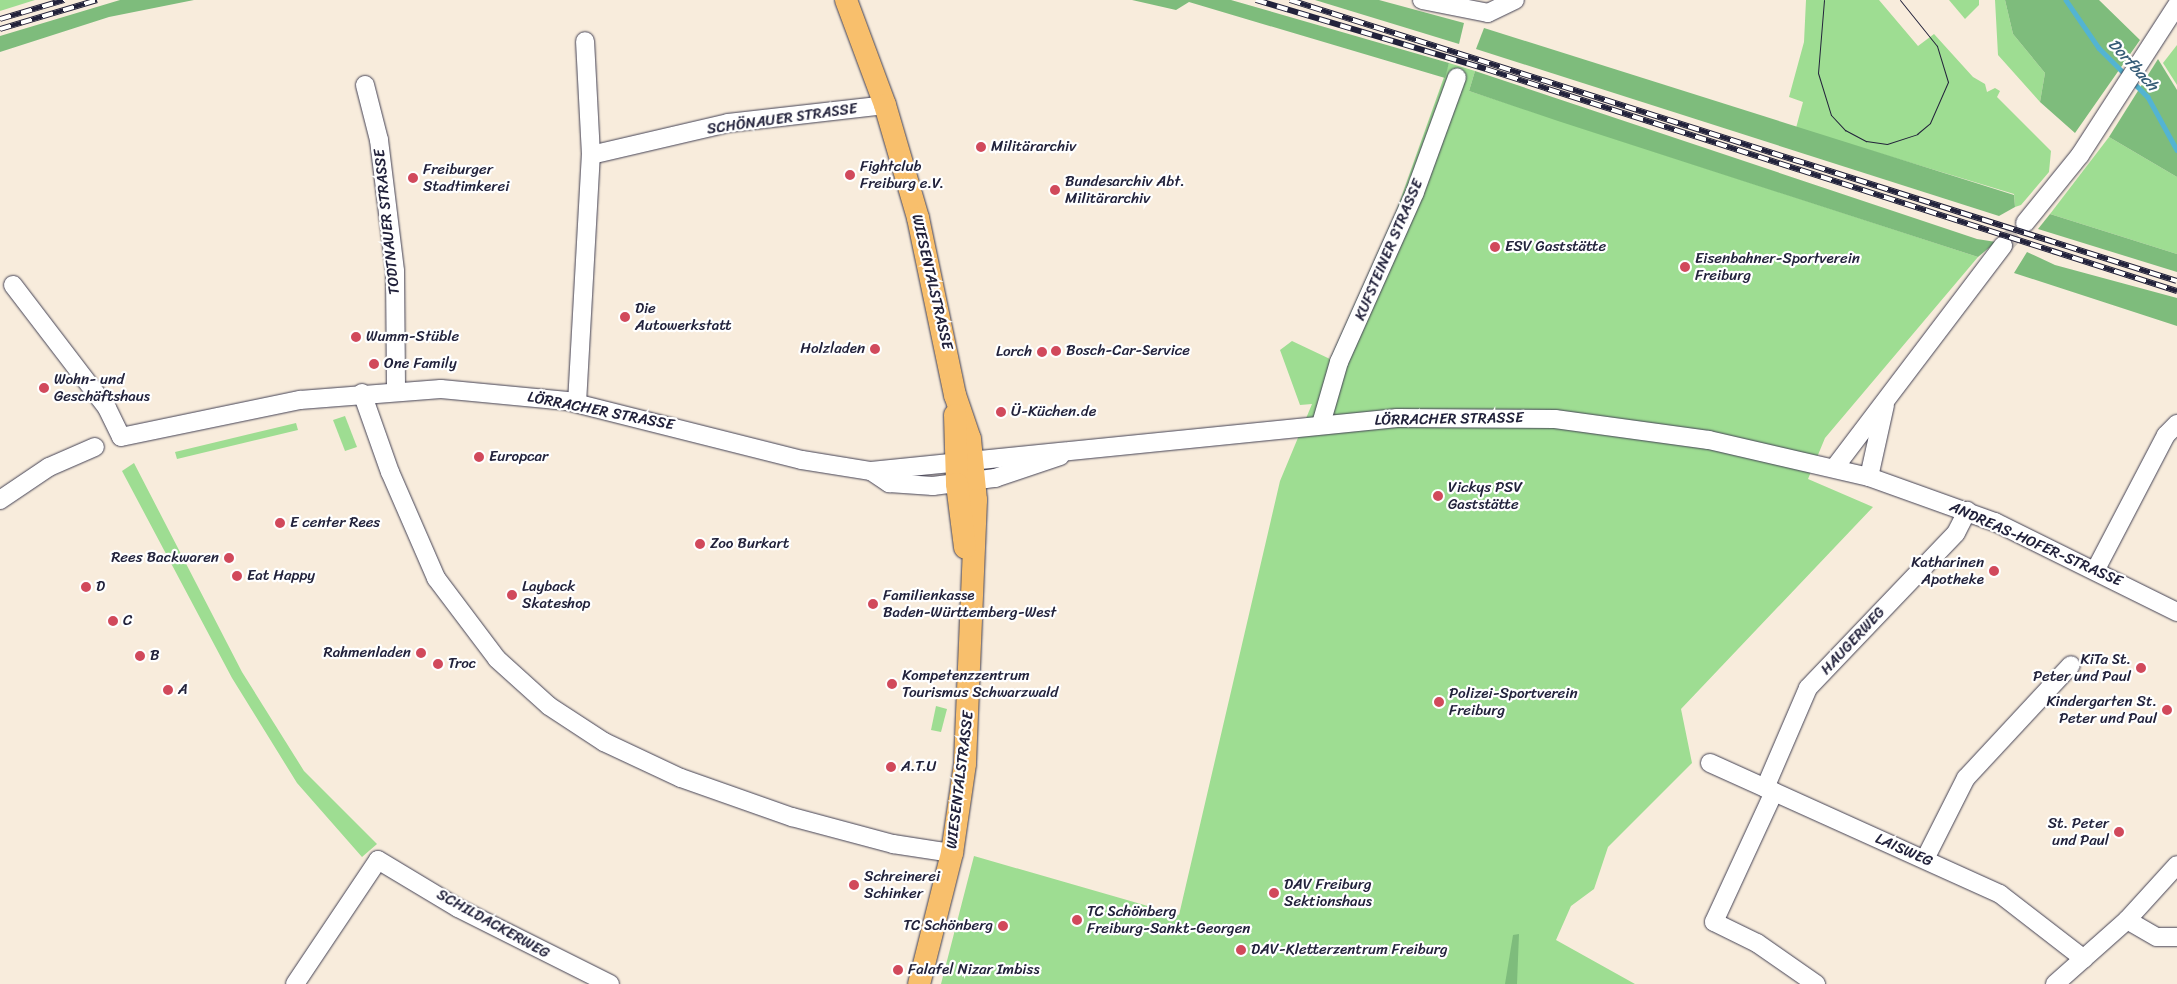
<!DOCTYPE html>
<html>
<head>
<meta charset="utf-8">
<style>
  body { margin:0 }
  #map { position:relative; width:2177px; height:984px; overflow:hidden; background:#f8ecdc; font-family:Sriracha,sans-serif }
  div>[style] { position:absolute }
  .green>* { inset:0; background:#9edd92 }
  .forest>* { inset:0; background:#7ebc7c }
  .stream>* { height:4.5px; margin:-2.25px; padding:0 2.25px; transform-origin:2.25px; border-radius:2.25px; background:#53b4d2 }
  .minor-tunnel>* { height:18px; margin-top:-9px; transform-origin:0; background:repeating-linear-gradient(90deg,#cdc4bc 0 18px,transparent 0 27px) }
  .roads { filter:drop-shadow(0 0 1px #424053) drop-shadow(0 0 1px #424053) }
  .minor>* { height:18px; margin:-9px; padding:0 9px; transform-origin:9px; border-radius:9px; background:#fff }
  .major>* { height:22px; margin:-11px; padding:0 11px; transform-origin:11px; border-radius:11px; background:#f8bf6c }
  .tram>* { height:1px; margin:-0.5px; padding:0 0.5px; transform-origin:0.5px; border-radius:0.5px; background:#22223b }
  .rail>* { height:5.5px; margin-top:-2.75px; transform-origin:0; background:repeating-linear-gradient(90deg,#fff 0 11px,#22223b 0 22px); box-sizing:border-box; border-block:1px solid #22223b }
  .dots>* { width:14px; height:14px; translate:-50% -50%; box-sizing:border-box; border:2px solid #fff; border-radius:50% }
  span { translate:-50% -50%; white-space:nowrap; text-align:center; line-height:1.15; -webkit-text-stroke:4.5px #fff; paint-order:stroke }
  .street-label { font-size:15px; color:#22223b }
  .poi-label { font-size:15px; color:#22223b }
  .left { translate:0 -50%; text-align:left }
  .right { translate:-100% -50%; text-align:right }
  .water-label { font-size:16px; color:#365c77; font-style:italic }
</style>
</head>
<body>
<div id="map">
  <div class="green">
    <div style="clip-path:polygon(0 0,35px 0,0 11px)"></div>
    <div style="clip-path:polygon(1806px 0,1879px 0,1918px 46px,1934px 34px,1973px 77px,1985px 84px,1987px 92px,1995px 88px,2000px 91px,1997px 97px,2051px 151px,2049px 172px,2021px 205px,2015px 207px,2014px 194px,1796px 128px,1803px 102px,1789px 97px,1804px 42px)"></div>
    <div style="clip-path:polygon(1949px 0,1979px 0,1979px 5px,1965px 19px)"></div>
    <div style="clip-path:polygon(1995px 0,2005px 0,2013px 34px,2045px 73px,2040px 102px,1998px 55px)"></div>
    <div style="clip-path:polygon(2177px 45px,2177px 85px,2163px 63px)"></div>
    <div style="clip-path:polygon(1449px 63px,1475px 71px,1469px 91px,1978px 257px,1825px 438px,1808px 479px,1873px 507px,1681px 709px,1692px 763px,1608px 847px,1594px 889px,1571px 906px,1556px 940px,1635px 984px,941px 984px,974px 856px,1179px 915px,1280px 481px,1312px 404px,1300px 405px,1280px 350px,1292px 341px,1330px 359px,1397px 209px)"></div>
    <div style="clip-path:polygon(2109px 137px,2177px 177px,2177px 254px,2050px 214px)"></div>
    <div style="clip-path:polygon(345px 416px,357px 447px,345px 451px,333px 420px)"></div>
    <div style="clip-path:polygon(296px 423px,298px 430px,177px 459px,175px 452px)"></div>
    <div style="clip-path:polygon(134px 463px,242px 672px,304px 771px,377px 844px,362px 857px,297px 783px,232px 678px,122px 471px)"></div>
    <div style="clip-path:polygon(936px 706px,947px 709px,941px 732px,931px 730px)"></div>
  </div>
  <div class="forest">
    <div style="clip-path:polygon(120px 0,194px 0,109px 17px,0 52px,0 36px)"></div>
    <div style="clip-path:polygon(1132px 0,1231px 0,1449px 63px,1445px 78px,1189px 2px,1176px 10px)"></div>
    <div style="clip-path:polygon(1315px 0,1379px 0,1464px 23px,1459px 44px)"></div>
    <div style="clip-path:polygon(2005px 0,2099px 0,2140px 40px,2075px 133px,2040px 102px,2045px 73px,2013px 34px)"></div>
    <div style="clip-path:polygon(1484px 28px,2014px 195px,2015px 207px,1999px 216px,1476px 49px)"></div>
    <div style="clip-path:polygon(2158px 59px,2177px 90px,2177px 177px,2109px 137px)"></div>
    <div style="clip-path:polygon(1475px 71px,1977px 239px,1996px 242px,1978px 257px,1558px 121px,1469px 91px)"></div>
    <div style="clip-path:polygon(2050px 214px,2177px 254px,2177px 272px,2038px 229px)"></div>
    <div style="clip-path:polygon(2027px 252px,2055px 265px,2177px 298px,2177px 326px,2014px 273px)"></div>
    <div style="clip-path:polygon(1519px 934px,1517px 984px,1505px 984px,1513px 935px)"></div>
  </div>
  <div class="stream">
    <div style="left:2066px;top:0;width:58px;rotate:55.5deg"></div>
    <div style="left:2099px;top:48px;width:38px;rotate:45deg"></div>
    <div style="left:2133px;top:82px;width:21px;rotate:45deg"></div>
    <div style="left:2148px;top:97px;width:60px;rotate:61.3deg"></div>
  </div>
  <div class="minor-tunnel">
    <div style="left:2003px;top:246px;width:32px;rotate:-46deg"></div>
  </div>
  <div class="roads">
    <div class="minor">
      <div style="left:1422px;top:0;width:67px;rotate:11.1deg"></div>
      <div style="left:1488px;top:13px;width:30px;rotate:-26deg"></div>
      <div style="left:365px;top:85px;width:57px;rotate:75.7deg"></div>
      <div style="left:379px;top:140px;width:132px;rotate:83deg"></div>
      <div style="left:395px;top:271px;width:119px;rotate:89.5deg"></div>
      <div style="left:591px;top:155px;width:141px;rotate:-13.1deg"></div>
      <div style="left:728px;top:123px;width:158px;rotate:-6.5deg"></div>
      <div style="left:2025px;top:223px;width:87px;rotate:-51deg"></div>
      <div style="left:2080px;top:155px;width:179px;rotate:-57.1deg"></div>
      <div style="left:13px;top:285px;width:155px;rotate:52.6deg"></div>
      <div style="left:107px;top:408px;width:32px;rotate:64deg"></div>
      <div style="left:121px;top:437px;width:183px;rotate:-11.7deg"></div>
      <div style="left:300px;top:400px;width:141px;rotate:-4.5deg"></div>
      <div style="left:441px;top:389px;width:127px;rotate:5.4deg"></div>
      <div style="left:567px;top:401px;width:242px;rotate:14.1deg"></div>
      <div style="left:802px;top:460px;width:70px;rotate:9.1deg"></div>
      <div style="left:871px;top:471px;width:529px;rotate:-5.75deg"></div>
      <div style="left:1397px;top:418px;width:158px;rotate:0.4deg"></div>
      <div style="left:1555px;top:419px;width:155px;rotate:7.8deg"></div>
      <div style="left:1709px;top:440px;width:164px;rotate:13deg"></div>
      <div style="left:1869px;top:477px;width:134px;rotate:19.7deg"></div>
      <div style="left:1995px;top:522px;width:203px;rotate:26.3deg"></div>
      <div style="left:362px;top:393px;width:84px;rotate:70.5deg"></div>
      <div style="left:390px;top:472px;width:116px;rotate:66.5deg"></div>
      <div style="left:436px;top:578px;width:101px;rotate:53deg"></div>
      <div style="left:497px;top:659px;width:70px;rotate:42.1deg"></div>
      <div style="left:549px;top:706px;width:66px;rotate:33.2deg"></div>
      <div style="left:604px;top:742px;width:85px;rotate:25.1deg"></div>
      <div style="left:681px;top:778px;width:118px;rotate:19.4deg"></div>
      <div style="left:792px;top:817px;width:105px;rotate:15deg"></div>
      <div style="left:893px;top:844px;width:60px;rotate:8.7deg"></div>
      <div style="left:577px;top:403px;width:248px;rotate:-86.8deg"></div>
      <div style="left:591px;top:155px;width:114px;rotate:-93deg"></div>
      <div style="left:1321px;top:424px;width:65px;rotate:-73.8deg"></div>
      <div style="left:1339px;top:362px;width:186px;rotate:-65.9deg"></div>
      <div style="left:1415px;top:192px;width:122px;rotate:-69.9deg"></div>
      <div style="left:1835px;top:467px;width:278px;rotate:-52.8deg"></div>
      <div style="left:871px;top:471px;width:22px;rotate:34deg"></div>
      <div style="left:889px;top:483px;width:44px;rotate:3.9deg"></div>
      <div style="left:933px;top:486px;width:63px;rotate:-7.4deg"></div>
      <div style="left:995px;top:478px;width:69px;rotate:-18.7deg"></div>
      <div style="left:1869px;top:477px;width:74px;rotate:-77.5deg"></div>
      <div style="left:0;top:500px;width:59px;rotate:-34deg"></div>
      <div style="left:49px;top:467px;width:50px;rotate:-23.5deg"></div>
      <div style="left:2096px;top:569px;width:151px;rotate:-62.4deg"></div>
      <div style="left:2166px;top:435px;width:16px;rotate:-45deg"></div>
      <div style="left:1710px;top:763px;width:318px;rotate:24.3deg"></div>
      <div style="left:2000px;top:894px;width:106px;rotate:37.7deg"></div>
      <div style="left:1765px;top:788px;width:109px;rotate:-66.7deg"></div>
      <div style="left:1808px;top:688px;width:214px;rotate:-46.3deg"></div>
      <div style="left:1956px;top:533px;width:25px;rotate:-63deg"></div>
      <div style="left:1774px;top:792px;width:143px;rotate:114.8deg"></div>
      <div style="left:1714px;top:922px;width:48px;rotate:26deg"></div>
      <div style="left:1757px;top:943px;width:72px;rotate:34.8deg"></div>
      <div style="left:1925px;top:859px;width:91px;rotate:-63.2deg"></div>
      <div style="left:1966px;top:778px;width:154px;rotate:-47.1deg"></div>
      <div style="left:2127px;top:920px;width:34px;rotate:30deg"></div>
      <div style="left:2157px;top:937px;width:20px"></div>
      <div style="left:295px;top:984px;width:149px;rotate:-56.2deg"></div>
      <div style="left:378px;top:860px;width:93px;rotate:31deg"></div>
      <div style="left:458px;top:908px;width:170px;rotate:26.6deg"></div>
      <div style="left:2055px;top:984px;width:96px;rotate:-41.6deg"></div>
      <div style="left:2127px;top:920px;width:74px;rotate:-47.7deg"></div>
    </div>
    <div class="major">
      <div style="left:846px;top:0;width:112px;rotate:69.6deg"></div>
      <div style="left:885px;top:105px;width:118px;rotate:73.7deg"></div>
      <div style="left:918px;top:218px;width:181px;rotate:78.2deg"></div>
      <div style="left:955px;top:395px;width:46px;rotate:71.2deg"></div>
      <div style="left:970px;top:439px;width:61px;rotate:84.4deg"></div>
      <div style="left:976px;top:500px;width:264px;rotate:92.4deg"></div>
      <div style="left:965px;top:764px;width:90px;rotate:98.3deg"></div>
      <div style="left:952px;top:853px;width:135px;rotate:104.1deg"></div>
      <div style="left:955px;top:415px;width:69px;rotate:88.3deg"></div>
      <div style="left:957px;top:484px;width:64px;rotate:82.8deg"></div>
    </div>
  </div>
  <div class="tram">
    <div style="left:1824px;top:0;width:73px;rotate:94.7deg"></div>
    <div style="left:1818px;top:73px;width:44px;rotate:72.8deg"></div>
    <div style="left:1831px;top:115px;width:21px;rotate:47deg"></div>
    <div style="left:1845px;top:130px;width:24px;rotate:28deg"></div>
    <div style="left:1866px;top:141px;width:21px;rotate:8deg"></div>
    <div style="left:1887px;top:144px;width:32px;rotate:-18deg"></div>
    <div style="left:1917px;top:134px;width:17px;rotate:-40deg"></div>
    <div style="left:1930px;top:123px;width:45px;rotate:-66.3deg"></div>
    <div style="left:1948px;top:82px;width:38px;rotate:-107deg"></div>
    <div style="left:1937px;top:46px;width:59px;rotate:-128.8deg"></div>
  </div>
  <div class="rail">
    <div style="left:1256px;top:0;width:240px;rotate:16.7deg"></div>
    <div style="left:1486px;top:69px;width:726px;rotate:17.81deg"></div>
    <div style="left:1290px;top:0;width:930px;rotate:17.58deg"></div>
    <div style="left:0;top:19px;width:67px;rotate:-16.5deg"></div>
    <div style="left:0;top:29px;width:101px;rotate:-16.6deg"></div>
  </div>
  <div class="dots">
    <div style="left:981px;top:147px;background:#d1495b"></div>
    <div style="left:850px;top:175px;background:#d1495b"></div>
    <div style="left:413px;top:178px;background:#d1495b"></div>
    <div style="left:1055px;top:190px;background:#d1495b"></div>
    <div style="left:1495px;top:247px;background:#d1495b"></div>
    <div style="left:1685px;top:267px;background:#d1495b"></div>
    <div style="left:625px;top:317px;background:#d1495b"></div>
    <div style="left:356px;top:337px;background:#d1495b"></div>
    <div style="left:875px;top:349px;background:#d1495b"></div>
    <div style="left:1056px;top:351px;background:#d1495b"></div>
    <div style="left:1042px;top:352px;background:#d1495b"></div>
    <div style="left:374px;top:364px;background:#d1495b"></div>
    <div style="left:44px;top:388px;background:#d1495b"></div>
    <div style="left:1001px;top:412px;background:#d1495b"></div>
    <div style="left:479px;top:457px;background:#d1495b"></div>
    <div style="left:1438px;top:496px;background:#d1495b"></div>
    <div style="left:280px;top:523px;background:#d1495b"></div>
    <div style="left:700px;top:544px;background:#d1495b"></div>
    <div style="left:229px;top:558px;background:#d1495b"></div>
    <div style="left:1994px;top:571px;background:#d1495b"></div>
    <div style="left:237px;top:576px;background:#d1495b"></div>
    <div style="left:86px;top:587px;background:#d1495b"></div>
    <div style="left:512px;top:595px;background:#d1495b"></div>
    <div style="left:873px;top:604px;background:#d1495b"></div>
    <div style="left:113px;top:621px;background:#d1495b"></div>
    <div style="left:421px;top:653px;background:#d1495b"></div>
    <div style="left:140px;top:656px;background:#d1495b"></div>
    <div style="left:438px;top:664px;background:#d1495b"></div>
    <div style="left:2141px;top:668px;background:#d1495b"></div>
    <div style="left:892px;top:684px;background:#d1495b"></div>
    <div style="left:168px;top:690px;background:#d1495b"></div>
    <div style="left:1439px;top:702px;background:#d1495b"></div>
    <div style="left:2167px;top:710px;background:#d1495b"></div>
    <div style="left:891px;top:767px;background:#d1495b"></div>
    <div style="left:2119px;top:832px;background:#d1495b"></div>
    <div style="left:854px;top:885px;background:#d1495b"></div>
    <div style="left:1274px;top:893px;background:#d1495b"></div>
    <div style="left:1077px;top:920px;background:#d1495b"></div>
    <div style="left:1003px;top:926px;background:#d1495b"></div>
    <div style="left:1241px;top:950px;background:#d1495b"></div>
    <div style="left:898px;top:970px;background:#d1495b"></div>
  </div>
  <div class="street-label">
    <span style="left:782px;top:119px;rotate:-8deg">SCHÖNAUER STRASSE</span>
    <span style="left:387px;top:222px;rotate:-96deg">TODTNAUER STRASSE</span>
    <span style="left:1389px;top:250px;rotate:-67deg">KUFSTEINER STRASSE</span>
    <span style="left:932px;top:282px;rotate:77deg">WIESENTALSTRASSE</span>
    <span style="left:601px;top:411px;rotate:11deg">LÖRRACHER STRASSE</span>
    <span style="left:1449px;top:419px;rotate:-1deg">LÖRRACHER STRASSE</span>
    <span style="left:2036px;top:544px;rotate:24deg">ANDREAS-HOFER-STRASSE</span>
    <span style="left:1853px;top:641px;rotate:-47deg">HAUGERWEG</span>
    <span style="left:960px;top:780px;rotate:-83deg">WIESENTALSTRASSE</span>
    <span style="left:1904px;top:850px;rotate:24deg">LAISWEG</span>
    <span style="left:493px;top:924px;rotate:29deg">SCHILDACKERWEG</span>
  </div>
  <div class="poi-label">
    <span class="left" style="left:991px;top:147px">Militärarchiv</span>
    <span class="left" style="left:860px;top:175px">Fightclub<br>Freiburg e.V.</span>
    <span class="left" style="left:423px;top:178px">Freiburger<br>Stadtimkerei</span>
    <span class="left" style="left:1065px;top:190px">Bundesarchiv Abt.<br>Militärarchiv</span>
    <span class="left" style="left:1505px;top:247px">ESV Gaststätte</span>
    <span class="left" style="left:1695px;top:267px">Eisenbahner-Sportverein<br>Freiburg</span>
    <span class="left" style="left:635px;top:317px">Die<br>Autowerkstatt</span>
    <span class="left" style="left:366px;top:337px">Wumm-Stüble</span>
    <span class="right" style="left:865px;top:349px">Holzladen</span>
    <span class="left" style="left:1066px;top:351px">Bosch-Car-Service</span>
    <span class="right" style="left:1032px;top:352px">Lorch</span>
    <span class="left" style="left:384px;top:364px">One Family</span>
    <span class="left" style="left:54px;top:388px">Wohn- und<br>Geschäftshaus</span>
    <span class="left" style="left:1011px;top:412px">Ü-Küchen.de</span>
    <span class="left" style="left:489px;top:457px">Europcar</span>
    <span class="left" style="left:1448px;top:496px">Vickys PSV<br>Gaststätte</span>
    <span class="left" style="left:290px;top:523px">E center Rees</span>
    <span class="left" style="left:710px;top:544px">Zoo Burkart</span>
    <span class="right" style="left:219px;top:558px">Rees Backwaren</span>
    <span class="right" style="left:1984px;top:571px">Katharinen<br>Apotheke</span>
    <span class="left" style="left:247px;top:576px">Eat Happy</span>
    <span class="left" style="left:522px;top:595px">Layback<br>Skateshop</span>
    <span class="left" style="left:96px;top:587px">D</span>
    <span class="left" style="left:883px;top:604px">Familienkasse<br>Baden-Württemberg-West</span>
    <span class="left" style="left:123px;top:621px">C</span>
    <span class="right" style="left:411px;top:653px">Rahmenladen</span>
    <span class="left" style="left:150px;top:656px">B</span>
    <span class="right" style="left:2131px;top:668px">KiTa St.<br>Peter und Paul</span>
    <span class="left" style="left:448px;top:664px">Troc</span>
    <span class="left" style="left:902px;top:684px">Kompetenzzentrum<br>Tourismus Schwarzwald</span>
    <span class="left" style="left:178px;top:690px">A</span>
    <span class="left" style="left:1449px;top:702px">Polizei-Sportverein<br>Freiburg</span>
    <span class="right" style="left:2157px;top:710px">Kindergarten St.<br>Peter und Paul</span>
    <span class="left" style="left:901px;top:767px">A.T.U</span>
    <span class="right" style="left:2109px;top:832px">St. Peter<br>und Paul</span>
    <span class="left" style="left:864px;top:885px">Schreinerei<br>Schinker</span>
    <span class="left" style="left:1284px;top:893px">DAV Freiburg<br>Sektionshaus</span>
    <span class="left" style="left:1087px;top:920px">TC Schönberg<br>Freiburg-Sankt-Georgen</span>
    <span class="right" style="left:993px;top:926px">TC Schönberg</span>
    <span class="left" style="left:1251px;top:950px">DAV-Kletterzentrum Freiburg</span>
    <span class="left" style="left:908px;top:970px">Falafel Nizar Imbiss</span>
  </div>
  <div class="water-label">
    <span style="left:2133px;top:65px;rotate:47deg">Dorfbach</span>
  </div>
</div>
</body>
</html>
